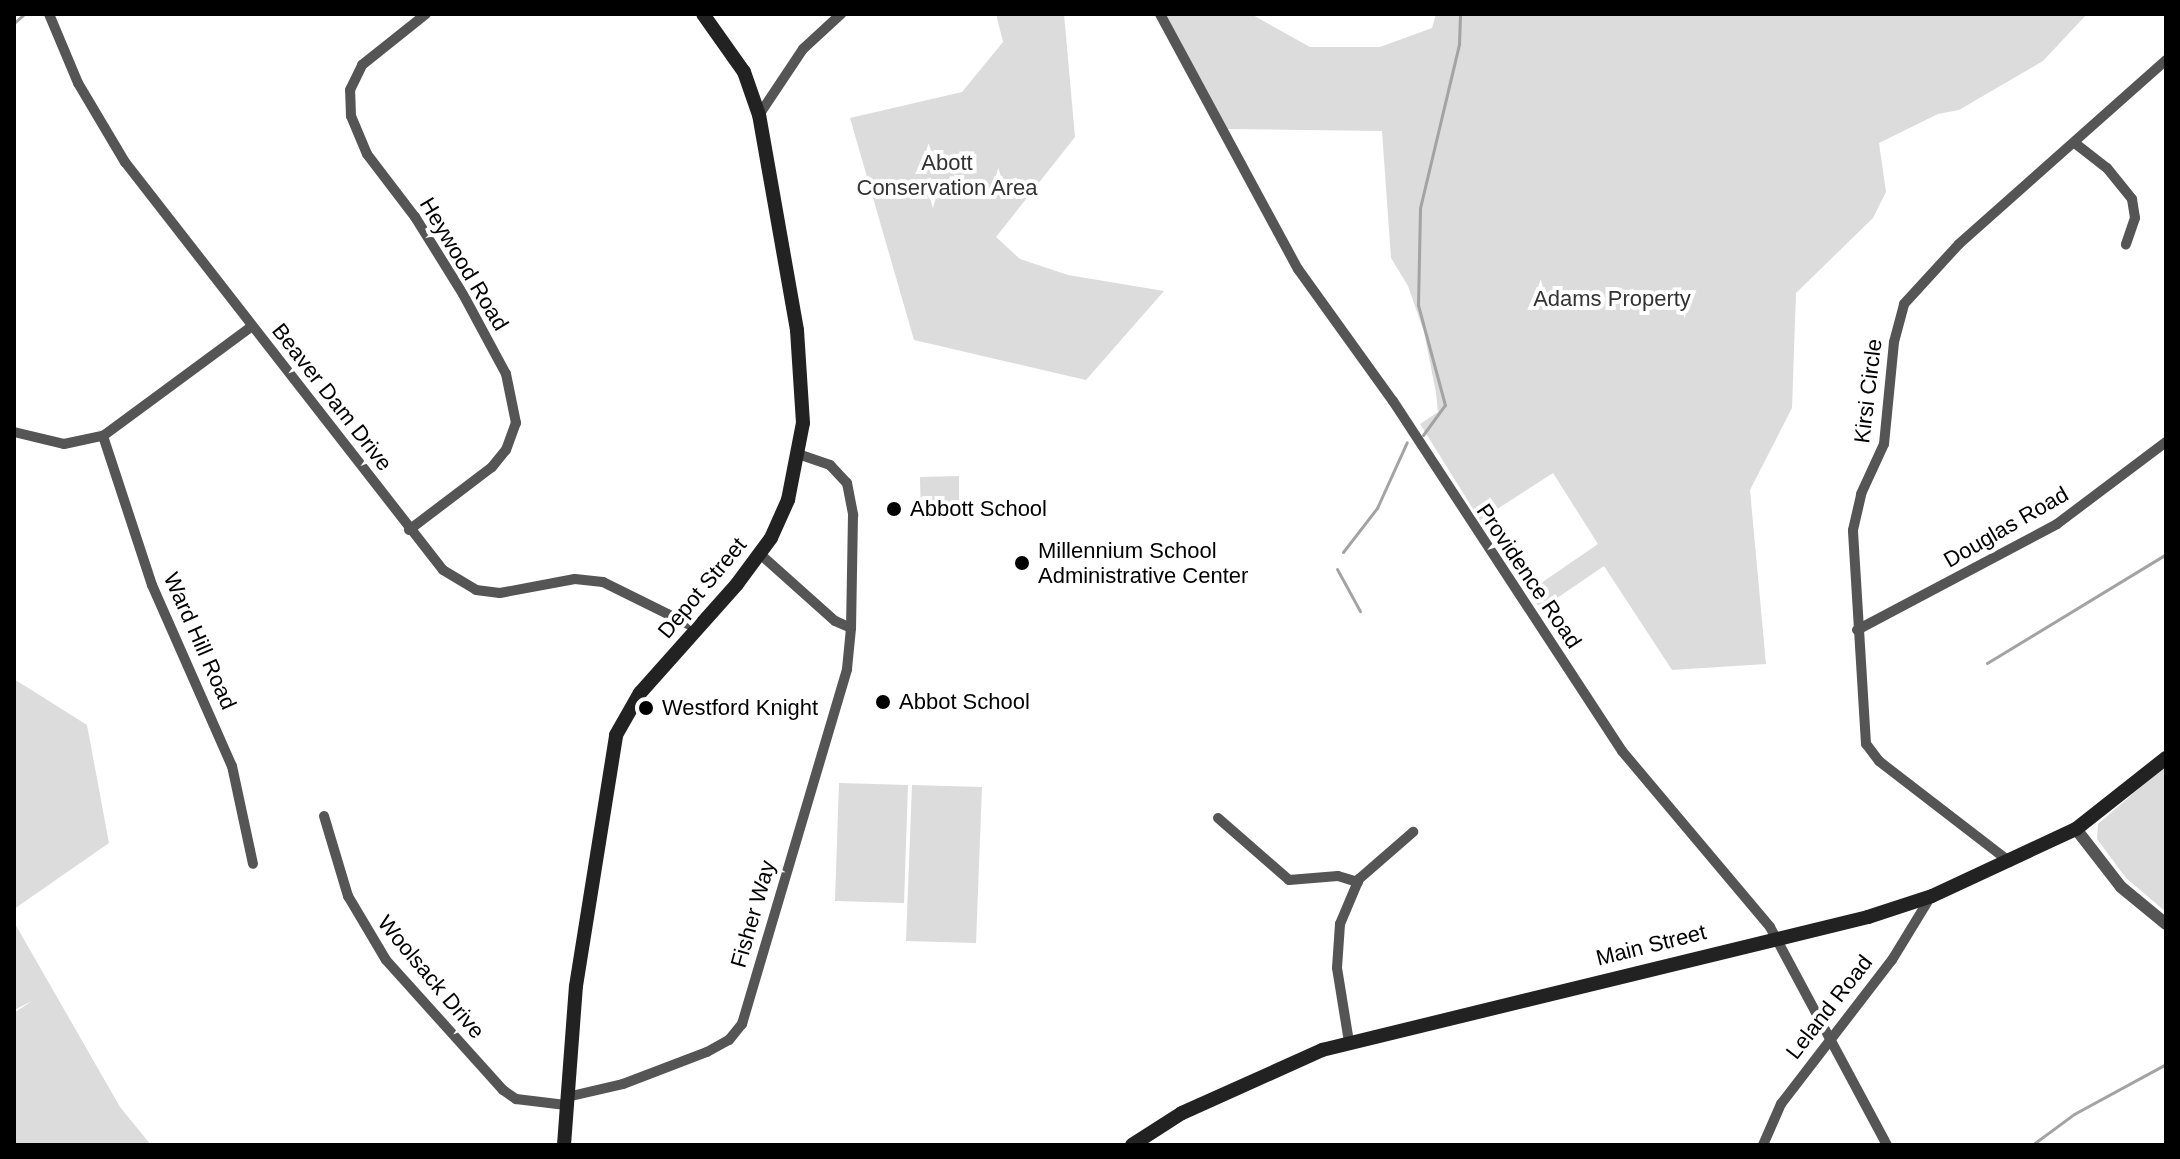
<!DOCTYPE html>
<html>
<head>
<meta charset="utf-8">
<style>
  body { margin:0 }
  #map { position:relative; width:2180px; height:1159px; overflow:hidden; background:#fff; font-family:Arial,sans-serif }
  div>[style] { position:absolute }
  .green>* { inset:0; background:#dcdcdc }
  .stream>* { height:3px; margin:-1.5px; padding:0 1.5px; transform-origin:1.5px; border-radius:1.5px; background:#a3a3a3 }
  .minor>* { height:10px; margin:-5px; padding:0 5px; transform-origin:5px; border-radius:5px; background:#555 }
  .tertiary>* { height:12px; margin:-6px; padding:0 6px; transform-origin:6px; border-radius:6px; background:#555 }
  .secondary>* { height:14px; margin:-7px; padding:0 7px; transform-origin:7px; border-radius:7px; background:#222 }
  .dots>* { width:22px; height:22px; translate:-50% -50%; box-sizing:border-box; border:4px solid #fff; border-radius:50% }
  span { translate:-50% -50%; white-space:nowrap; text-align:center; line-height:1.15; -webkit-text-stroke:8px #fff; paint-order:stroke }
  .park-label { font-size:22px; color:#333 }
  .street-label { font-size:22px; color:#000 }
  .poi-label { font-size:22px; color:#000 }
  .left { translate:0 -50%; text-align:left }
  .frame { position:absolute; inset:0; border:16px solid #000; pointer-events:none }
</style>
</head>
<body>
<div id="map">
  <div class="green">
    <div style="clip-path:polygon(996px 14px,1064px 14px,1075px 137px,996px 237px,1020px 259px,1068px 275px,1164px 291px,1086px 380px,914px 340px,850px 118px,962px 92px,1003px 42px)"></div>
    <div style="clip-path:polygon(1163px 14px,1251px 14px,1310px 47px,1380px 47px,1432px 28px,1436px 14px,2087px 14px,2043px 61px,1959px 110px,1938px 114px,1879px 143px,1886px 192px,1873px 218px,1796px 293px,1792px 408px,1750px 490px,1766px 664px,1672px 670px,1604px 566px,1541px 609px,1528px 592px,1598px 544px,1553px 473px,1480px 520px,1420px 424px,1438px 412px,1436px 393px,1424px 332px,1408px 286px,1391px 258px,1382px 131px,1225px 129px)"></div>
    <div style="clip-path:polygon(959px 476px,959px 519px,921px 520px,920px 477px)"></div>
    <div style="clip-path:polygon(14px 679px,87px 725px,109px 843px,14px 909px)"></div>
    <div style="clip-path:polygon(2166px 765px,2166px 912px,2126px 878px,2097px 839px,2098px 824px)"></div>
    <div style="clip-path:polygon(839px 783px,908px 785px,904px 903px,835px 901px)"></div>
    <div style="clip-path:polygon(912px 785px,982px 787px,976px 943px,906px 941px)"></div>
    <div style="clip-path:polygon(14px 922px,120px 1107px,151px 1145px,14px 1145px,14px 1013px,32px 1001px,14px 1010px)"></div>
  </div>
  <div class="stream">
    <div style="left:14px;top:23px;width:13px;rotate:-42deg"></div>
    <div style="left:1423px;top:435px;width:37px;rotate:-54deg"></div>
    <div style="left:1445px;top:405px;width:104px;rotate:-105.1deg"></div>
    <div style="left:1418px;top:305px;width:97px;rotate:-88.8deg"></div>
    <div style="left:1420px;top:208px;width:169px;rotate:-76.6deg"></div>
    <div style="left:1459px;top:44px;width:30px;rotate:-88deg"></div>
    <div style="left:1343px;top:552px;width:56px;rotate:-52.3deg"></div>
    <div style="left:1377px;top:508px;width:72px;rotate:-65.6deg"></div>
    <div style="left:1337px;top:569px;width:48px;rotate:61.3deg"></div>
    <div style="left:1987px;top:663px;width:210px;rotate:-31.3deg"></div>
    <div style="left:2032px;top:1145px;width:52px;rotate:-36.4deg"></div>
    <div style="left:2074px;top:1114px;width:105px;rotate:-28.5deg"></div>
  </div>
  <div class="minor">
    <div style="left:49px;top:14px;width:75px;rotate:67.2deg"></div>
    <div style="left:78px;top:83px;width:92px;rotate:59.3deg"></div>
    <div style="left:125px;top:162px;width:517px;rotate:52.07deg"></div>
    <div style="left:443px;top:570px;width:39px;rotate:31deg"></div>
    <div style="left:476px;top:590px;width:24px;rotate:7deg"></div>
    <div style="left:500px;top:593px;width:76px;rotate:-10.6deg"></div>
    <div style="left:575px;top:579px;width:28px;rotate:6deg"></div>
    <div style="left:603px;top:582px;width:106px;rotate:26.3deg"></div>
    <div style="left:1160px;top:14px;width:290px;rotate:61.6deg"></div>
    <div style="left:1298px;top:269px;width:163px;rotate:54.3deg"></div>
    <div style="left:1393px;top:401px;width:418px;rotate:56.8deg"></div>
    <div style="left:1622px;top:751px;width:230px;rotate:49.9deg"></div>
    <div style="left:1770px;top:927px;width:247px;rotate:61.8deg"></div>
    <div style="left:759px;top:115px;width:79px;rotate:-56.3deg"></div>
    <div style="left:803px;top:49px;width:52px;rotate:-42.6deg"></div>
    <div style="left:2076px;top:144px;width:39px;rotate:38deg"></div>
    <div style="left:2107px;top:168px;width:40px;rotate:51deg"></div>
    <div style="left:2132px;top:199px;width:19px;rotate:81deg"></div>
    <div style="left:2135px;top:218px;width:28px;rotate:109deg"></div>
    <div style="left:14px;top:432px;width:51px;rotate:13.5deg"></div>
    <div style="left:64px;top:444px;width:40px;rotate:-12deg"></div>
    <div style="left:103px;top:436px;width:185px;rotate:-36.4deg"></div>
    <div style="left:103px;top:436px;width:157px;rotate:71.8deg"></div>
    <div style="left:152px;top:585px;width:198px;rotate:66.2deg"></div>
    <div style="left:232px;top:766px;width:100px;rotate:77.9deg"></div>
    <div style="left:798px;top:454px;width:34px;rotate:19deg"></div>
    <div style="left:830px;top:465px;width:25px;rotate:47deg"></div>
    <div style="left:847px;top:483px;width:33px;rotate:79deg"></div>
    <div style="left:853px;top:515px;width:113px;rotate:91deg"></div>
    <div style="left:409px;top:530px;width:104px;rotate:-37.2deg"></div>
    <div style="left:492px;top:467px;width:22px;rotate:-51deg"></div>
    <div style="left:506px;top:450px;width:29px;rotate:-70deg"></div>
    <div style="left:516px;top:423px;width:50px;rotate:-101.5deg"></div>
    <div style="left:506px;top:374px;width:91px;rotate:-118.3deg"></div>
    <div style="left:463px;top:294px;width:91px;rotate:-121.9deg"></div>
    <div style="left:415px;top:217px;width:79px;rotate:-127.3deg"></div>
    <div style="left:367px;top:154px;width:41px;rotate:-112.8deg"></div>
    <div style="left:351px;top:116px;width:26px;rotate:-92deg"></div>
    <div style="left:350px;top:90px;width:28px;rotate:-64deg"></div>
    <div style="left:362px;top:65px;width:82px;rotate:-38.6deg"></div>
    <div style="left:1857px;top:630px;width:226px;rotate:-27.9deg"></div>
    <div style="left:2057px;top:524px;width:136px;rotate:-37deg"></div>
    <div style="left:324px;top:816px;width:84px;rotate:73.3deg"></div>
    <div style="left:348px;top:896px;width:74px;rotate:59.3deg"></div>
    <div style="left:386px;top:960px;width:175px;rotate:48deg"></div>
    <div style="left:503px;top:1090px;width:16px;rotate:35deg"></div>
    <div style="left:516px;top:1099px;width:50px;rotate:6.8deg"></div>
    <div style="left:1218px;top:818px;width:94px;rotate:41.1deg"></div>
    <div style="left:1289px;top:880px;width:49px;rotate:-4.7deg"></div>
    <div style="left:1338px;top:876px;width:21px;rotate:17deg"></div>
    <div style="left:2010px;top:862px;width:165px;rotate:-142.4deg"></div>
    <div style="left:1879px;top:761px;width:21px;rotate:-127deg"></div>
    <div style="left:1866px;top:744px;width:214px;rotate:-93.5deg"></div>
    <div style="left:1853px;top:530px;width:37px;rotate:-77deg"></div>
    <div style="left:1861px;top:494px;width:55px;rotate:-65.3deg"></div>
    <div style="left:1884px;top:444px;width:102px;rotate:-84.4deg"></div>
    <div style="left:1894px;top:342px;width:39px;rotate:-75deg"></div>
    <div style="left:1904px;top:304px;width:81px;rotate:-47.5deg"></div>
    <div style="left:1959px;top:244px;width:277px;rotate:-41.6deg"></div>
    <div style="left:1349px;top:1042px;width:75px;rotate:-99.2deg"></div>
    <div style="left:1337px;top:968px;width:44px;rotate:-86.1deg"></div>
    <div style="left:1340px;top:924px;width:49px;rotate:-67.1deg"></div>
    <div style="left:1359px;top:879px;width:72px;rotate:-41deg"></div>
    <div style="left:567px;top:1097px;width:57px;rotate:-13.1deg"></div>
    <div style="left:623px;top:1084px;width:90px;rotate:-20.9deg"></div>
    <div style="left:707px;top:1052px;width:25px;rotate:-29deg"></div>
    <div style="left:729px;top:1040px;width:21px;rotate:-51deg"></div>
    <div style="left:742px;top:1024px;width:370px;rotate:-73.5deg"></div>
    <div style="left:847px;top:669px;width:41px;rotate:-84.4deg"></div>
    <div style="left:851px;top:628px;width:17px;rotate:-156deg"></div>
    <div style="left:835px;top:621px;width:101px;rotate:-138.2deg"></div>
    <div style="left:1763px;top:1145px;width:45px;rotate:-66.3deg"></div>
    <div style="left:1781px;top:1104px;width:182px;rotate:-52.4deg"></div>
    <div style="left:1892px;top:960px;width:75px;rotate:-58.6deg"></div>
  </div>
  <div class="tertiary">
    <div style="left:2076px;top:829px;width:73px;rotate:52.2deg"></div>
    <div style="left:2121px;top:887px;width:58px;rotate:39.4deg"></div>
  </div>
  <div class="secondary">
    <div style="left:564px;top:1145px;width:159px;rotate:-85.7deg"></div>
    <div style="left:576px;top:986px;width:254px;rotate:-80.9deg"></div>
    <div style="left:616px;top:735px;width:48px;rotate:-60.3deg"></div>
    <div style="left:640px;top:693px;width:146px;rotate:-48.3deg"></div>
    <div style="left:737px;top:584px;width:57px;rotate:-53.5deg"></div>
    <div style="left:771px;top:538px;width:42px;rotate:-65.9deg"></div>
    <div style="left:788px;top:500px;width:78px;rotate:-79deg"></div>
    <div style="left:803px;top:423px;width:93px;rotate:-93.7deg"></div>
    <div style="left:797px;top:330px;width:218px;rotate:-100deg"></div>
    <div style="left:759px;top:115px;width:46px;rotate:-109.2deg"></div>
    <div style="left:744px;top:72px;width:71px;rotate:-125.3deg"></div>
    <div style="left:1132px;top:1145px;width:59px;rotate:-32.6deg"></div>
    <div style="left:1182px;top:1113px;width:154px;rotate:-24.2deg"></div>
    <div style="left:1322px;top:1050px;width:562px;rotate:-13.69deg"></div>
    <div style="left:1868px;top:917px;width:67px;rotate:-18.2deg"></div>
    <div style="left:1932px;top:896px;width:159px;rotate:-25deg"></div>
    <div style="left:2076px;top:829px;width:115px;rotate:-38.3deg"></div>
  </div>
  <div class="dots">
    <div style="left:894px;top:509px;background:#000"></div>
    <div style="left:1022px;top:563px;background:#000"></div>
    <div style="left:883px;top:702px;background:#000"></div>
    <div style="left:646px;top:708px;background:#000"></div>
  </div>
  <div class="park-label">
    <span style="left:947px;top:175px">Abott<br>Conservation Area</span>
    <span style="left:1612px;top:299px">Adams Property</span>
  </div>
  <div class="street-label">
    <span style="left:464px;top:264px;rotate:59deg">Heywood Road</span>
    <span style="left:1868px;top:391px;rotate:-83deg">Kirsi Circle</span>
    <span style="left:332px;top:397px;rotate:52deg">Beaver Dam Drive</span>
    <span style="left:2006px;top:527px;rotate:-30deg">Douglas Road</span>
    <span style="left:1529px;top:576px;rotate:56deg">Providence Road</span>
    <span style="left:702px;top:588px;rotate:-50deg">Depot Street</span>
    <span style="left:200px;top:641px;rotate:66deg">Ward Hill Road</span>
    <span style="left:753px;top:914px;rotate:-74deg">Fisher Way</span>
    <span style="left:1651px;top:945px;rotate:-14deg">Main Street</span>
    <span style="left:431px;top:977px;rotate:50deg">Woolsack Drive</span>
    <span style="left:1829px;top:1007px;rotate:-52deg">Leland Road</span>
  </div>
  <div class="poi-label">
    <span class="left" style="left:910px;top:509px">Abbott School</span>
    <span class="left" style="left:1038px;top:563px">Millennium School<br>Administrative Center</span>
    <span class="left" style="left:899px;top:702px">Abbot School</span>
    <span class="left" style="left:662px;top:708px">Westford Knight</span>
  </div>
  <div class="frame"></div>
</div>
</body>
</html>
